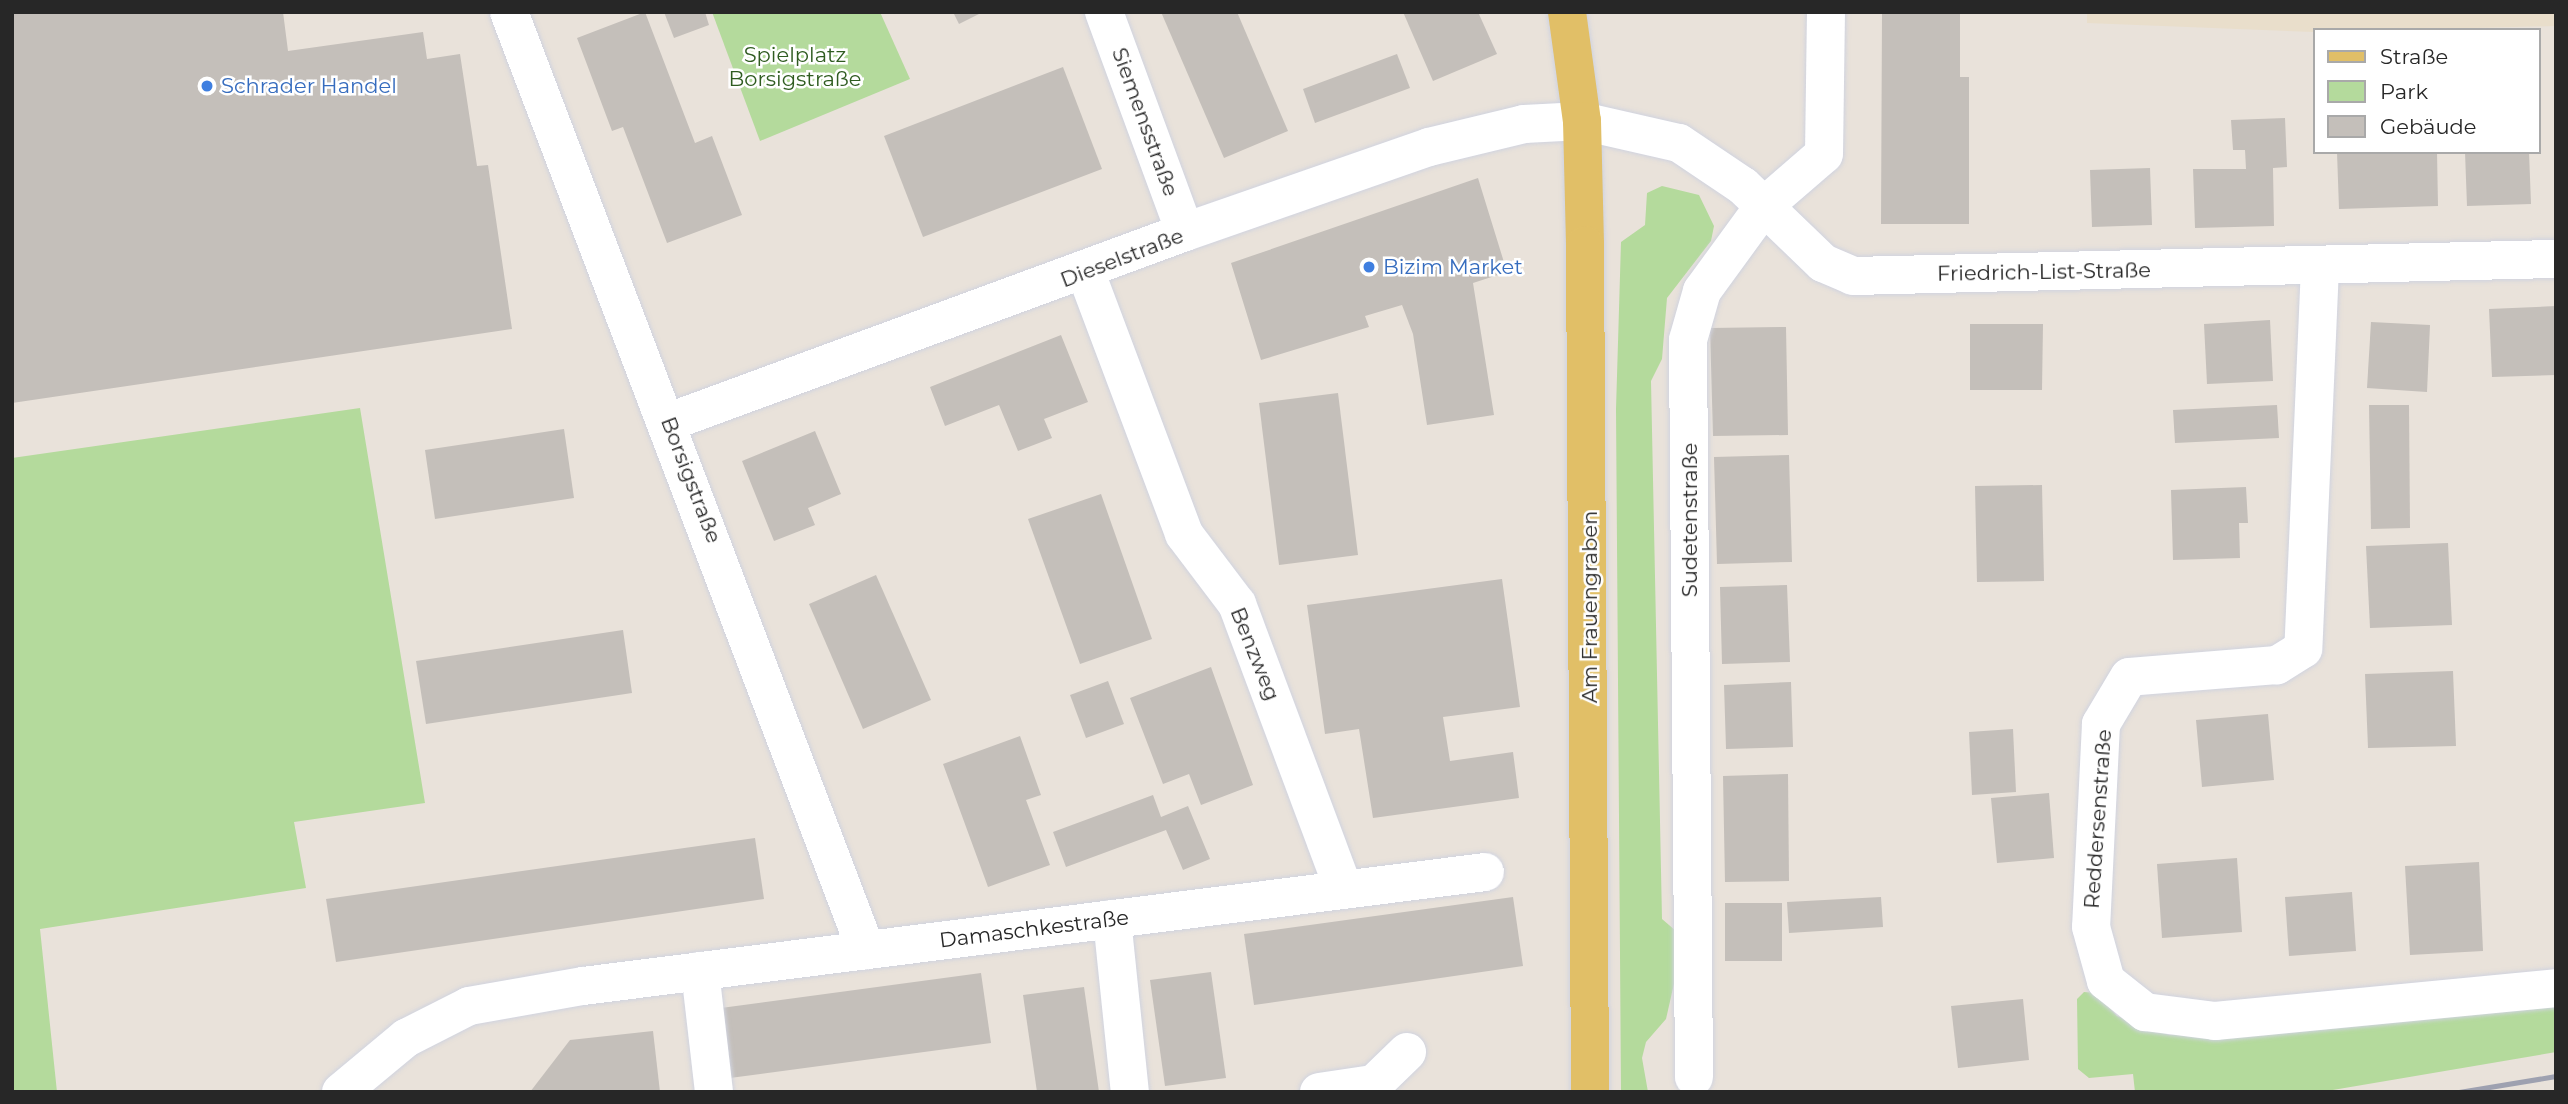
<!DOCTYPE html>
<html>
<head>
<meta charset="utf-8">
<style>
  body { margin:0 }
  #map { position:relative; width:2568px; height:1104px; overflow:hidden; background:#e9e2da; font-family:Montserrat,sans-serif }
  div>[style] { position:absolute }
  .education>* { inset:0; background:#e9decb }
  .green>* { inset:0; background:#b4da9c }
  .building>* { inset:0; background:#c4bfba }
  .roads { filter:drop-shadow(0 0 2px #d0d3df) drop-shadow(0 0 2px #d0d3df) }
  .minor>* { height:38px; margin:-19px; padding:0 19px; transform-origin:19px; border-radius:19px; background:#fff }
  .major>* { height:38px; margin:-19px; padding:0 19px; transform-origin:19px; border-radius:19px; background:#e1bf67 }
  .rail>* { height:5px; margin:-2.5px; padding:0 2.5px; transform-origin:2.5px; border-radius:2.5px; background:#9ea1b0 }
  .dots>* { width:19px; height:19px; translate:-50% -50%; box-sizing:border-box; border:4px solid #fff; border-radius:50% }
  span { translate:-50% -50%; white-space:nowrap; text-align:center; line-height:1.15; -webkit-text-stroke:5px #fff; paint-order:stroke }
  .park-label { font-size:21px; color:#2f5c20 }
  .shop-label { font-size:21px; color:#366cbe }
  .left { translate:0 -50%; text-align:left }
  .street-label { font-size:21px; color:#272727 }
  .frame { position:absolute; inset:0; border:14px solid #272727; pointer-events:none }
  .legend { position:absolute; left:2313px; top:28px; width:228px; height:126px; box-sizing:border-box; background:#fff; border:2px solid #a9a9a9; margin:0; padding:9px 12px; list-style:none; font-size:21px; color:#272727 }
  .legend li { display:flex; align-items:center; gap:14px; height:35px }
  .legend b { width:35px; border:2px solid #a9a9a9 }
</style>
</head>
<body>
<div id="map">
  <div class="education">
    <div style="clip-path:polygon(2087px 12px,2556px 12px,2556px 26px,2314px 32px,2087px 23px)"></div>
  </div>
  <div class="green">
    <div style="clip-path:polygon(712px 12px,880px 12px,910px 79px,760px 141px)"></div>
    <div style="clip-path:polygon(1662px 186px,1699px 195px,1714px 226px,1711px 241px,1667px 298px,1662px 359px,1651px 381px,1662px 919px,1676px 931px,1676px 975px,1666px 1019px,1646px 1042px,1642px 1058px,1648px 1092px,1621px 1092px,1616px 409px,1621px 242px,1645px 225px,1647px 193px)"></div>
    <div style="clip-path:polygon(360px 408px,425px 803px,294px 822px,306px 888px,40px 929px,57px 1092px,12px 1092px,12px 458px)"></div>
    <div style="clip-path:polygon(2084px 992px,2096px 993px,2117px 1016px,2169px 1035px,2556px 1001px,2556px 1052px,2321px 1092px,2135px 1092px,2133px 1074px,2089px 1078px,2078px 1069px,2077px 999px)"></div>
  </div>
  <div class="building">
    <div style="clip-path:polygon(12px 12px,283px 12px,288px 51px,423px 32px,427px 59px,460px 54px,477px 166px,488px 165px,512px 329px,12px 403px)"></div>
    <div style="clip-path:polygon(645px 12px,695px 143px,712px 136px,742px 215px,667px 243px,623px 127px,612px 131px,577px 38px)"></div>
    <div style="clip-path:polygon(664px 12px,705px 12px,709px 25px,674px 38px)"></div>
    <div style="clip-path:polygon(953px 12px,983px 12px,959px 24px)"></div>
    <div style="clip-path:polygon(1161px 12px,1237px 12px,1288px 131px,1224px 158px)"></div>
    <div style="clip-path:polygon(1403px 12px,1478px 12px,1497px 54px,1433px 81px)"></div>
    <div style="clip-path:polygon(1882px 12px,1960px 12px,1960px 77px,1969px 77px,1969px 224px,1881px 224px)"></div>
    <div style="clip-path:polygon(1397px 54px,1410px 88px,1315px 123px,1303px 89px)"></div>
    <div style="clip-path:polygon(1063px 67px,1102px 169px,923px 237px,884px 136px)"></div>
    <div style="clip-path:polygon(2285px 118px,2287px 167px,2273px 168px,2274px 226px,2195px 228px,2193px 169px,2246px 169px,2245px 150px,2233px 150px,2231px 120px)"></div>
    <div style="clip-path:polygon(2337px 152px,2437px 152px,2438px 206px,2339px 209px)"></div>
    <div style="clip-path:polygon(2465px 152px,2529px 152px,2531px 204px,2467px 206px)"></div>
    <div style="clip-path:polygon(2150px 168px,2152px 225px,2092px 227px,2090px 170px)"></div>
    <div style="clip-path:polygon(1478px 178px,1507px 272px,1473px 283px,1494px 415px,1427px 425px,1413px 334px,1402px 305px,1365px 316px,1369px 327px,1261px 360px,1231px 263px)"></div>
    <div style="clip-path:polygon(2556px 306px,2556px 375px,2492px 377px,2489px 309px)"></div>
    <div style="clip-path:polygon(2270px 320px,2273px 381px,2207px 384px,2204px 324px)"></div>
    <div style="clip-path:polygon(2371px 322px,2430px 325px,2427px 392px,2367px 388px)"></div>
    <div style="clip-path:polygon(1970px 324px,2043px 324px,2042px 390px,1970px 390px)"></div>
    <div style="clip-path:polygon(1786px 327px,1788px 435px,1713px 436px,1710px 328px)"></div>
    <div style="clip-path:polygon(1061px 335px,1088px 402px,1044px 419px,1052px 438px,1018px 451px,999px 405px,945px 426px,930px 387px)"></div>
    <div style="clip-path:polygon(1338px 393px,1358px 555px,1279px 565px,1259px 403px)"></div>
    <div style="clip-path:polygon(2277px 405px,2279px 438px,2175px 443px,2173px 410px)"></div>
    <div style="clip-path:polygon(2369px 405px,2409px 405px,2410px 528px,2371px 529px)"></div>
    <div style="clip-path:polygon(564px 429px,574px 498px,435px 519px,425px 450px)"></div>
    <div style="clip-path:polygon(815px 431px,841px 494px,808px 508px,815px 525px,774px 541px,742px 461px)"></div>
    <div style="clip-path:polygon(1789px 455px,1792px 562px,1717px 564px,1714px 457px)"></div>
    <div style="clip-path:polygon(2042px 485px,2044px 581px,1977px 582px,1975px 486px)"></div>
    <div style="clip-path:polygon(2246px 487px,2248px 523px,2239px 523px,2240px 558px,2173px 560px,2171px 490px)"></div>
    <div style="clip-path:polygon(1101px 494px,1152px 639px,1080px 664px,1028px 519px)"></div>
    <div style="clip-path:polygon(2448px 543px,2452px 625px,2370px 628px,2366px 546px)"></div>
    <div style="clip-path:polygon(876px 575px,931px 700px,863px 729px,809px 604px)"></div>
    <div style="clip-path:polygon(1502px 579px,1520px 707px,1443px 717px,1450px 761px,1513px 752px,1519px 798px,1373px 818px,1359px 729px,1325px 734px,1307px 605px)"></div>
    <div style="clip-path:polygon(1787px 585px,1790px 662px,1722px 664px,1720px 587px)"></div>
    <div style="clip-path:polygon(623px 630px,632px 693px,426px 724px,416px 661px)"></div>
    <div style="clip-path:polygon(1211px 667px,1253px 785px,1201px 805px,1189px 774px,1163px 784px,1130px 698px)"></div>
    <div style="clip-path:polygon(2453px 671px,2456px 746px,2368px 748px,2365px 674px)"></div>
    <div style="clip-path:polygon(1108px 681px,1124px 724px,1086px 738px,1070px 695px)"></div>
    <div style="clip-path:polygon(1791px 682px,1793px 747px,1726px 749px,1724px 685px)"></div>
    <div style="clip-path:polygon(2268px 714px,2274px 780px,2202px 787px,2196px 720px)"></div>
    <div style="clip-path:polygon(2013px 729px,2016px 792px,1972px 795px,1969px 732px)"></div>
    <div style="clip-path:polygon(1020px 736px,1041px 795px,1026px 800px,1050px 865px,988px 887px,943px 764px)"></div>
    <div style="clip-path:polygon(1788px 774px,1789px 881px,1725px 882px,1723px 776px)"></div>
    <div style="clip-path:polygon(2049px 793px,2054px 858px,1997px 863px,1991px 798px)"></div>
    <div style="clip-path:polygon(1153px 795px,1161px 817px,1188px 806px,1210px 859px,1183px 870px,1166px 830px,1066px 867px,1053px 832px)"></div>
    <div style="clip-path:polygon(755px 838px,764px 899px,336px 962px,326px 899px)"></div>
    <div style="clip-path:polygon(2237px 858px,2242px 932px,2162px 938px,2157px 864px)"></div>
    <div style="clip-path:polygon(2479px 862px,2483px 951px,2410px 955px,2405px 866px)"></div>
    <div style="clip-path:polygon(2352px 892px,2356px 951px,2289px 956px,2285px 897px)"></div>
    <div style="clip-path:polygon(1513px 897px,1523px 966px,1254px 1005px,1244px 934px)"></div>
    <div style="clip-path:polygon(1881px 897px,1883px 927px,1789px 933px,1787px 902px)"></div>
    <div style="clip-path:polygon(1725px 903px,1782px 903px,1782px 961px,1725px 961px)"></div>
    <div style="clip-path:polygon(1211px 972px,1226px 1078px,1165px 1086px,1150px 980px)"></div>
    <div style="clip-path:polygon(981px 973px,991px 1043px,730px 1078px,721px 1008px)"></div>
    <div style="clip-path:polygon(1084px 987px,1099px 1092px,1037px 1092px,1023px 995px)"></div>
    <div style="clip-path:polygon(2023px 999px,2029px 1060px,1958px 1068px,1951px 1006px)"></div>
    <div style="clip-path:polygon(653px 1031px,660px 1092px,530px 1092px,570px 1040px)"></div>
  </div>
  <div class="roads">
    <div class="minor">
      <div style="left:509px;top:12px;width:1004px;rotate:69.16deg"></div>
      <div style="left:1104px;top:12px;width:234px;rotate:69.8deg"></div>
      <div style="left:2320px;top:267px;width:382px;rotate:92.5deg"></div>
      <div style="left:2303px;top:649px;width:31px;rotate:148deg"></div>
      <div style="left:2277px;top:665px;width:148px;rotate:175.4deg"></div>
      <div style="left:2129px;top:677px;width:55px;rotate:120.8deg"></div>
      <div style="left:2101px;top:724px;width:203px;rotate:92.8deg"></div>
      <div style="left:2091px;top:927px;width:56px;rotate:74.5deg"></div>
      <div style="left:2106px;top:981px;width:50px;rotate:38.5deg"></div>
      <div style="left:2145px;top:1012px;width:71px;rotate:7.3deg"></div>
      <div style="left:2215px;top:1021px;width:343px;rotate:-5.5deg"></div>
      <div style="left:1086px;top:273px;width:279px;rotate:69.4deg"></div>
      <div style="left:1184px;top:534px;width:88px;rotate:52.9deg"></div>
      <div style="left:1237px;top:604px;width:305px;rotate:69.5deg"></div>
      <div style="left:669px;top:422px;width:550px;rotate:-20.21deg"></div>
      <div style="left:1185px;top:232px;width:258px;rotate:-19.2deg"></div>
      <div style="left:1429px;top:147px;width:98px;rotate:-13.6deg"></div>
      <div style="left:1524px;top:124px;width:58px;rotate:-3deg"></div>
      <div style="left:1582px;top:121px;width:99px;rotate:12.8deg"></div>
      <div style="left:1679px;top:143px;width:77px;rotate:33.9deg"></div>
      <div style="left:1743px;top:186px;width:111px;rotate:43.9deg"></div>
      <div style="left:1823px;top:263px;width:33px;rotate:23deg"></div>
      <div style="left:1853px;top:276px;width:703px;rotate:-1.39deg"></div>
      <div style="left:1112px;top:919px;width:174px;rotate:84.1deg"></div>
      <div style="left:700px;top:971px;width:122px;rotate:83.4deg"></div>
      <div style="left:1694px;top:1077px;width:737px;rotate:-90.47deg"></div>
      <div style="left:1688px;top:340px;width:51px;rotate:-74.1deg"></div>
      <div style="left:1702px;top:291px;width:105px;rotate:-53.9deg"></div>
      <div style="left:1764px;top:206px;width:79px;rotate:-40.9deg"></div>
      <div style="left:1824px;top:154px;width:142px;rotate:-89.2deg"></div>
      <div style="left:1374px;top:1084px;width:46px;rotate:-44.1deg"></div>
      <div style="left:341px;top:1092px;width:85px;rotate:-39.7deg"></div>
      <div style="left:406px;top:1038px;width:71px;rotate:-26.9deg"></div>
      <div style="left:469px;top:1006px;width:116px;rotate:-10deg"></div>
      <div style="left:583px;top:986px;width:909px;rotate:-7.2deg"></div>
      <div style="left:1319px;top:1092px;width:56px;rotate:-8.3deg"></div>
      <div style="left:1374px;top:1084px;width:8px;rotate:83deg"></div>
    </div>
    <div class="major">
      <div style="left:1567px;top:12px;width:110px;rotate:82.2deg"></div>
      <div style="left:1582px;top:121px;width:124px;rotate:88.6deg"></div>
      <div style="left:1585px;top:245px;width:847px;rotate:89.66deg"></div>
    </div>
  </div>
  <div class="rail">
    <div style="left:2459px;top:1092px;width:98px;rotate:-9.4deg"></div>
  </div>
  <div class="dots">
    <div style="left:207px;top:86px;background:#3f7fe0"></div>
    <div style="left:1369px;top:267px;background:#3f7fe0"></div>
  </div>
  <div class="park-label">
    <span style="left:795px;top:67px">Spielplatz<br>Borsigstraße</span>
  </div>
  <div class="shop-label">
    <span class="left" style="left:221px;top:86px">Schrader Handel</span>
    <span class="left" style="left:1383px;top:267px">Bizim Market</span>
  </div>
  <div class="street-label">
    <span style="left:1145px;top:122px;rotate:70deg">Siemensstraße</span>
    <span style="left:1122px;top:258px;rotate:-21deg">Dieselstraße</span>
    <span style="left:2044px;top:272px;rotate:-1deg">Friedrich-List-Straße</span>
    <span style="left:691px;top:480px;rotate:69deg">Borsigstraße</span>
    <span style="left:1690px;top:520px;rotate:-90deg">Sudetenstraße</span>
    <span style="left:1590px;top:607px;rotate:-90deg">Am Frauengraben</span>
    <span style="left:1255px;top:654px;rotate:68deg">Benzweg</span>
    <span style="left:2098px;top:819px;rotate:-86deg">Reddersenstraße</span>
    <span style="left:1034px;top:929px;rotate:-7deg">Damaschkestraße</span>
  </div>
  <div class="frame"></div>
  <ul class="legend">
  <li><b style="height:9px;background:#e1bf67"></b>Straße</li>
  <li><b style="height:19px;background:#b4da9c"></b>Park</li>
  <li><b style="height:19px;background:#c4bfba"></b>Gebäude</li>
  </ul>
</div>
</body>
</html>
